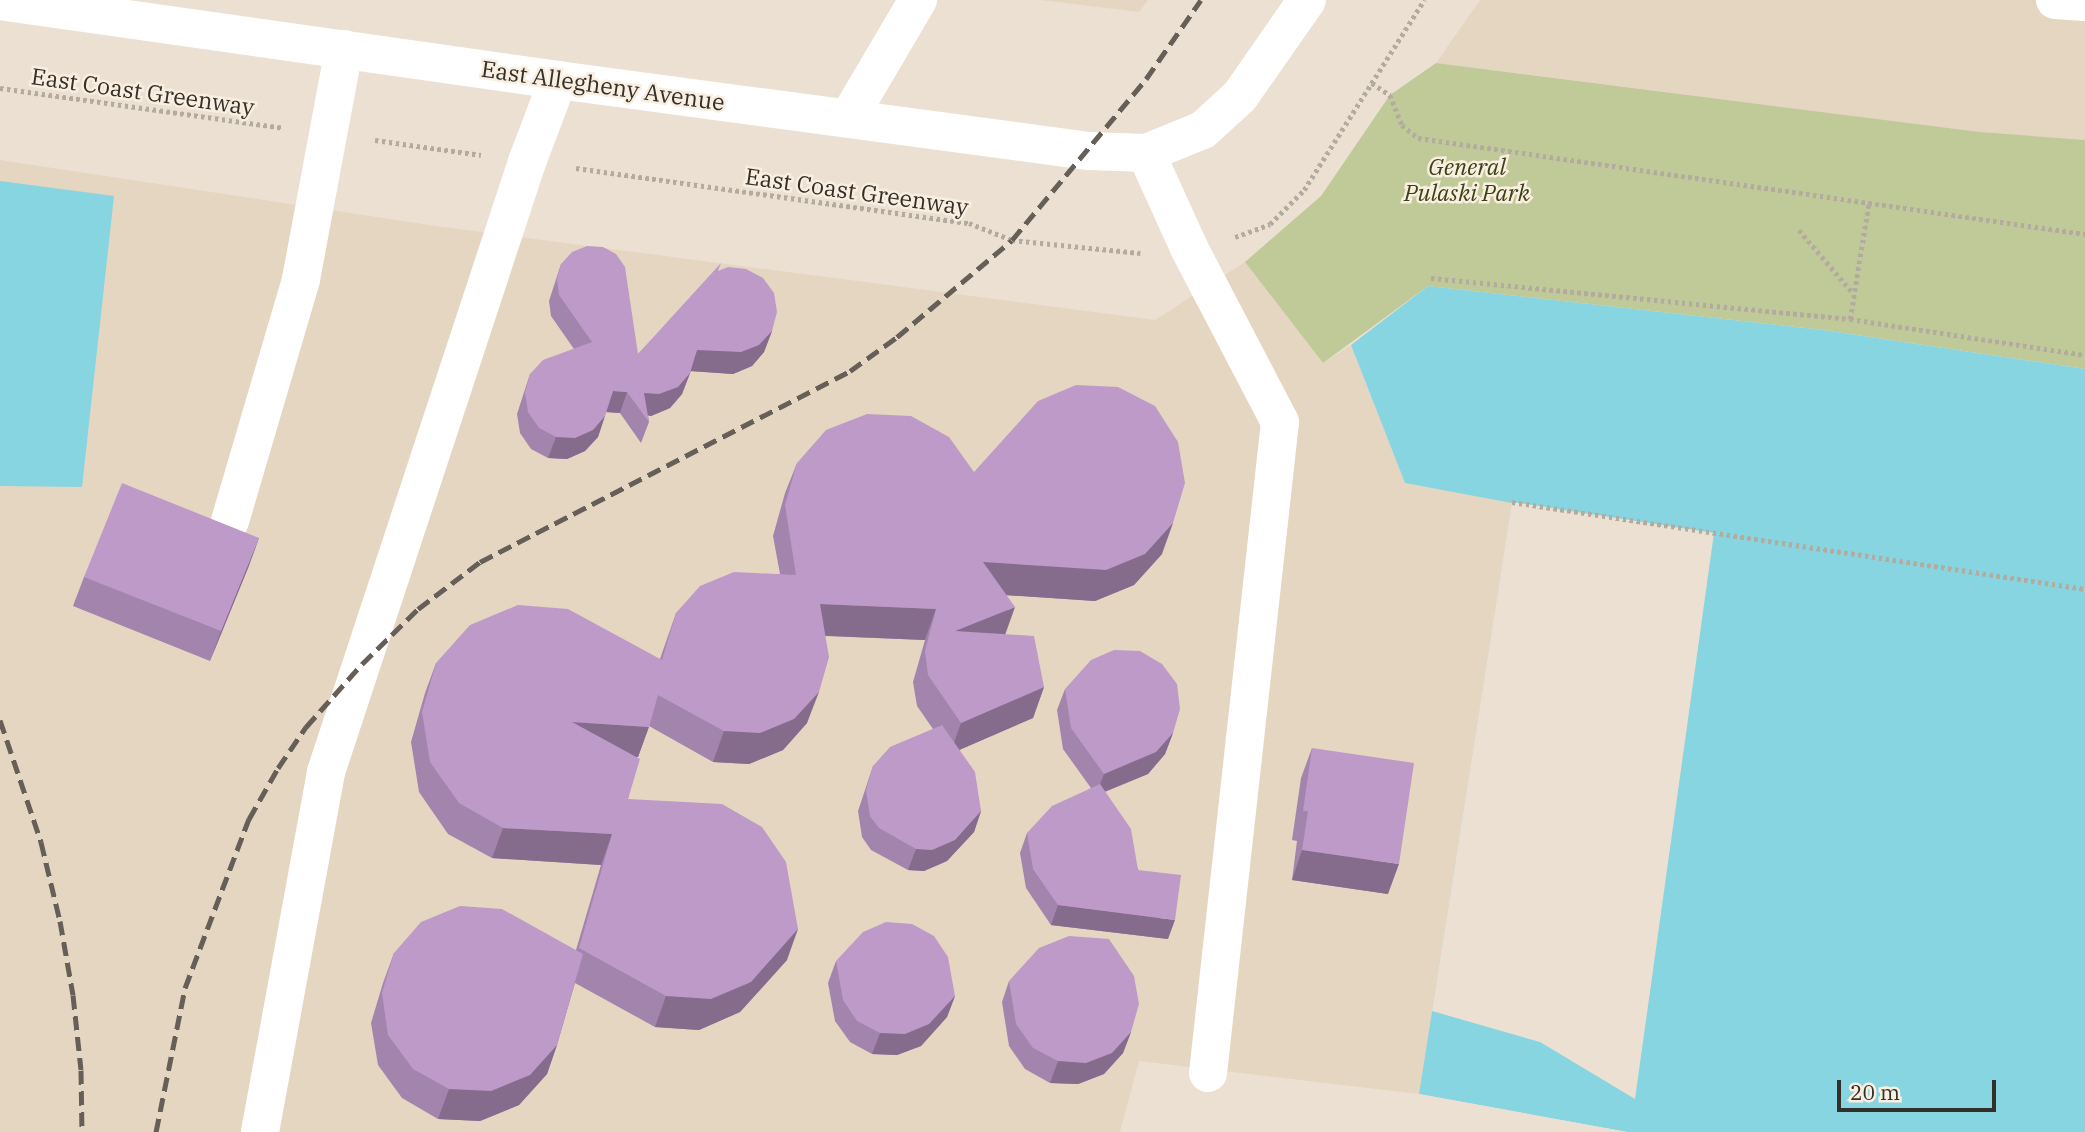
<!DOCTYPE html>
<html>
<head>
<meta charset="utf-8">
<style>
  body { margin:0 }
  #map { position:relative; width:2085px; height:1132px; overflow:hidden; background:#ece0d2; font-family:"IBM Plex Serif",serif }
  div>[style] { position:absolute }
  .built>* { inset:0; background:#e5d6c1 }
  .green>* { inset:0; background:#c0ca99 }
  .water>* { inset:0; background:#87d5e0 }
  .pier>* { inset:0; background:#ece0d2 }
  .path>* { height:4.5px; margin-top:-2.25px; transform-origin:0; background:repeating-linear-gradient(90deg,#b4ab9f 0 3.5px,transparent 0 7px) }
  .minor>* { height:38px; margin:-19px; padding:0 19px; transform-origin:19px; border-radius:19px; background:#fff }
  .rail>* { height:5px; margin-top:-2.5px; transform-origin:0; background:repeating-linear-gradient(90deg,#655f58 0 14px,transparent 0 21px) }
  .wall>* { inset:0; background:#a384ad }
  .shaded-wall>* { inset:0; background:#856c8d }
  .building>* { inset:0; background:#be9ac9 }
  span { translate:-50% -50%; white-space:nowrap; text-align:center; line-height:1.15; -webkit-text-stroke:5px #f9eedf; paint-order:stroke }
  .street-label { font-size:23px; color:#332f2a }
  .park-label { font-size:23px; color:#3a4116; font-style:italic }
  .scale { position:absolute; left:1837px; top:1080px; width:159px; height:32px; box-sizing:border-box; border:4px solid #332f2a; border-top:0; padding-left:9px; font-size:21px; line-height:24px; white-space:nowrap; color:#332f2a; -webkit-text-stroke:5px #f9eedf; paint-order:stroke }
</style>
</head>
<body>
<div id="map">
  <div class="built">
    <div style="clip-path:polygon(1041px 0,1148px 0,1139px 12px)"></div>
    <div style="clip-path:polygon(1480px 0,2085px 0,2085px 140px,1980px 132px,1436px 63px)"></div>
    <div style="clip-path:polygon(0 160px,436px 226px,1155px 320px,1245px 262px,1323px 363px,1351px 345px,1405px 483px,1512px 502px,1419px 1094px,1139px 1061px,1120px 1132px,0 1132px)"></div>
  </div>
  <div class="green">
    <div style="clip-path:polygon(1436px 63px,1980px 132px,2085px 140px,2085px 369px,1823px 330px,1428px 286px,1323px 363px,1245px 262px,1321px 196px,1390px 95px)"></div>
  </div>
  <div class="water">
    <div style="clip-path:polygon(0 181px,114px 196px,82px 487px,0 486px)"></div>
    <div style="clip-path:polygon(1428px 286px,1823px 330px,2085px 369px,2085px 1132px,1627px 1132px,1419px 1094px,1512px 503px,1405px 483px,1351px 345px)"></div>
  </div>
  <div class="pier">
    <div style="clip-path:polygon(1512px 502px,1714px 533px,1635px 1099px,1540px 1042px,1432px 1011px)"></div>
    <div style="clip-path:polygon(1415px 1094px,1419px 1094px,1627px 1132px,1607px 1132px,1418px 1097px)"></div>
  </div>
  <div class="path">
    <div style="left:1372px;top:83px;width:22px;rotate:34deg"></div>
    <div style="left:1390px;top:95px;width:32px;rotate:68deg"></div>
    <div style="left:1402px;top:125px;width:21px;rotate:39deg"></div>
    <div style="left:1418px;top:138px;width:674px;rotate:8.19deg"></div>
    <div style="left:0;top:88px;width:286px;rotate:8deg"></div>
    <div style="left:375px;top:140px;width:107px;rotate:8.1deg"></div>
    <div style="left:576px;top:168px;width:397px;rotate:8deg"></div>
    <div style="left:969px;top:223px;width:46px;rotate:21.6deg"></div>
    <div style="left:1012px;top:240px;width:129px;rotate:5.8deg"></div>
    <div style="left:1799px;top:230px;width:83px;rotate:49.4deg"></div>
    <div style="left:1235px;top:237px;width:37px;rotate:-20deg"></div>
    <div style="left:1270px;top:224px;width:48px;rotate:-45deg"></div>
    <div style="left:1304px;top:190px;width:225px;rotate:-57.7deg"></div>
    <div style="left:1431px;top:278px;width:421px;rotate:5.6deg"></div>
    <div style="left:1850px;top:319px;width:119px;rotate:-80.8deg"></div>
    <div style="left:1850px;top:319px;width:238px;rotate:8.7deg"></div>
    <div style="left:1512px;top:502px;width:580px;rotate:8.63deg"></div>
  </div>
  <div class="minor">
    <div style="left:2055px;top:0;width:30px;rotate:4deg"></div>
    <div style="left:0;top:1px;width:564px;rotate:8.06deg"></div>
    <div style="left:558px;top:80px;width:536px;rotate:7.62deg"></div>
    <div style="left:1089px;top:151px;width:57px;rotate:2deg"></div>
    <div style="left:1146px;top:153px;width:61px;rotate:-22deg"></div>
    <div style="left:1203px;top:130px;width:50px;rotate:-42.6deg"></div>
    <div style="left:1240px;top:96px;width:117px;rotate:-55.1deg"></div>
    <div style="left:849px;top:117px;width:136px;rotate:-59.5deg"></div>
    <div style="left:1146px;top:153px;width:104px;rotate:65.6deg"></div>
    <div style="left:1189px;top:248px;width:196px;rotate:62.4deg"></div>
    <div style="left:1280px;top:422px;width:655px;rotate:96.31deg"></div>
    <div style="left:230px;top:521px;width:252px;rotate:-73.6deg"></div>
    <div style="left:301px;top:279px;width:234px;rotate:-79.4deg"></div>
    <div style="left:260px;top:1132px;width:366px;rotate:-79.6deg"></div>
    <div style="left:326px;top:772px;width:642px;rotate:-71.76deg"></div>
    <div style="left:527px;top:162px;width:88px;rotate:-69.3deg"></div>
  </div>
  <div class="rail">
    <div style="left:0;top:720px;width:129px;rotate:71.4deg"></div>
    <div style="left:41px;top:842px;width:81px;rotate:76.5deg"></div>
    <div style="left:60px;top:921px;width:75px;rotate:80deg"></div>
    <div style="left:73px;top:995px;width:75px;rotate:83.9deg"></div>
    <div style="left:81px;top:1070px;width:62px;rotate:89.1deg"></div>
    <div style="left:156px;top:1132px;width:147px;rotate:-78.6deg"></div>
    <div style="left:185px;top:988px;width:181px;rotate:-69.3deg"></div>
    <div style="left:249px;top:819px;width:59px;rotate:-60.4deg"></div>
    <div style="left:278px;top:768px;width:50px;rotate:-55.7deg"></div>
    <div style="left:306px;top:727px;width:84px;rotate:-48.4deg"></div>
    <div style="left:362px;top:664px;width:78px;rotate:-44.5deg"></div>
    <div style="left:418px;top:609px;width:78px;rotate:-37.2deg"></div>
    <div style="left:480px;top:562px;width:416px;rotate:-27.3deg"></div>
    <div style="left:850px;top:371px;width:58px;rotate:-35.9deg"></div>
    <div style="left:897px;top:337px;width:150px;rotate:-40.1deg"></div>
    <div style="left:1012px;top:240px;width:209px;rotate:-50.2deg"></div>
    <div style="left:1146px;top:79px;width:96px;rotate:-55.2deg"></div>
  </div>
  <div class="wall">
    <div style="clip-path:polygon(561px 264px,638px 354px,718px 271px,772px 331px,764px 352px,752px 366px,733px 374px,691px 371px,682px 394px,670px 408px,651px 416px,648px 415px,649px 422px,641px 443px,620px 413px,606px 412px,598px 437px,585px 451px,567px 459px,548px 458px,531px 449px,520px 433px,517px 414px,530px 374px,574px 349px,551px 316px,549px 301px)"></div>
    <div style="clip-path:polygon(797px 463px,974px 472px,1162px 554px,1134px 585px,1095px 601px,1007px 595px,1005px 634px,1044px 687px,1033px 718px,959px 750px,981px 811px,974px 832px,947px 861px,924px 871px,908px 870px,871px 850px,862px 837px,858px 811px,873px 766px,933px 729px,917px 706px,913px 682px,925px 640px,825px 636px,807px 723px,783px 750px,749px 764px,713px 762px,649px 726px,638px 757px,636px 757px,628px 799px,787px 960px,740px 1012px,699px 1030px,655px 1027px,575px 983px,557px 1045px,547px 1074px,519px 1105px,480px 1121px,438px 1119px,402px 1098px,378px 1065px,371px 1023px,383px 983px,394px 953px,576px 950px,601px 865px,492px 858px,448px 834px,419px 792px,411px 742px,425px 693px,436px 663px,660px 659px,676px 613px,780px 574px,773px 536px,785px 493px)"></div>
    <div style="clip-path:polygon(259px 538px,248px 568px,210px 661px,73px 606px,84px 577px)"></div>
    <div style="clip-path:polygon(1065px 689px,1173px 733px,1165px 754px,1148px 774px,1105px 792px,1168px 939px,1051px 925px,1026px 888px,1020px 853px,1027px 833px,1091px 788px,1063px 749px,1057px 710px)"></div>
    <div style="clip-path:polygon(1312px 748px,1388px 894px,1292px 880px,1297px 841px,1292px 840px,1301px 778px)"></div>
    <div style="clip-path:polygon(836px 961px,955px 996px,947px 1017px,921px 1046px,897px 1055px,872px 1054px,850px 1042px,835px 1021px,828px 983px)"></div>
    <div style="clip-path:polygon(1009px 981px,1131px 1032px,1123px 1053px,1104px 1074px,1078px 1084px,1050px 1083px,1025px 1069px,1009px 1046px,1002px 1002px)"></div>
  </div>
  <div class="shaded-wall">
    <div style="clip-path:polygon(772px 331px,764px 352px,752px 366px,733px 374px,689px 371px,697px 350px)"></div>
    <div style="clip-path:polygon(690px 373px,682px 394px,670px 408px,651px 416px,644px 415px,644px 393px)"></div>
    <div style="clip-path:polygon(613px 391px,627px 392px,620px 413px,605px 412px)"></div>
    <div style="clip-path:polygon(605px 416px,598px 437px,585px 451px,567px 459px,548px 458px,556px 437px)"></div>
    <div style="clip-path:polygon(1173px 523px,1162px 554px,1134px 585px,1095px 601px,972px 593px,983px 562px)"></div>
    <div style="clip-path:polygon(259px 538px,248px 568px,210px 661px,221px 631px)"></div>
    <div style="clip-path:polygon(820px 604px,936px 609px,925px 640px,809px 635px)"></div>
    <div style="clip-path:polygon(1015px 607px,1004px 638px,955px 631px)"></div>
    <div style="clip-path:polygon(1044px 687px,1033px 718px,950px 754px,961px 723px)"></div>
    <div style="clip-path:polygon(819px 692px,807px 723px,783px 750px,749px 764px,713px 762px,724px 731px)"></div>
    <div style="clip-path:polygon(572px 722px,649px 727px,638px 757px,561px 752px)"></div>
    <div style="clip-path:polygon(1173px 733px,1165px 754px,1148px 774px,1096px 795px,1104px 774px)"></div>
    <div style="clip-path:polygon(981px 811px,974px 832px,947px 861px,924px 871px,908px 870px,916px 849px)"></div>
    <div style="clip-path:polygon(503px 828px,612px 834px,601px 865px,492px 858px)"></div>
    <div style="clip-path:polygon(1302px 850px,1399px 864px,1388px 894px,1292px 880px)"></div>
    <div style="clip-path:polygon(1058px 905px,1175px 920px,1168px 939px,1051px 925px)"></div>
    <div style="clip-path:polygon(798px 929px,787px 960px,740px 1012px,699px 1030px,655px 1027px,666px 996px)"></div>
    <div style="clip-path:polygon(955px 996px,947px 1017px,921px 1046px,897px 1055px,872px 1054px,880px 1033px)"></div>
    <div style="clip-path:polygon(1131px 1032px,1123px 1053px,1104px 1074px,1078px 1084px,1050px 1083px,1058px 1061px)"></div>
    <div style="clip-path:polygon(557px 1045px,547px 1074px,519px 1105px,480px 1121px,438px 1119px,449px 1089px)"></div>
  </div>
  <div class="building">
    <div style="clip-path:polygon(587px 246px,603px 247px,616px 254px,625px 267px,638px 354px,721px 263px,718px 271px,728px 267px,746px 269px,763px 278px,774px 293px,777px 312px,772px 331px,759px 345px,741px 352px,697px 350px,690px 373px,678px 387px,659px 394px,644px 393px,649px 422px,627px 392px,613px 391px,605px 416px,593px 430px,575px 438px,556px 437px,539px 428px,528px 412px,525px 393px,530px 374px,543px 360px,592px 342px,559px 295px,557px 279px,561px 264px,572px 252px)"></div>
    <div style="clip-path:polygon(1076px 385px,1118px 387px,1155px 406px,1178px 442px,1185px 483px,1173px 523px,1145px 554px,1106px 570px,983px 562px,1015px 607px,955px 631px,1034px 636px,1044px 687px,961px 723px,928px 675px,925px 651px,936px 609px,820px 604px,829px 657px,819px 692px,794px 719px,760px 733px,724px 731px,658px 695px,649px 727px,572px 722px,640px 759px,628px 799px,722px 804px,762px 827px,786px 862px,798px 929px,751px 982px,711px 999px,666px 996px,579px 948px,612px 834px,503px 828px,459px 803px,430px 762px,422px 712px,436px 663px,470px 625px,518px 605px,568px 609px,662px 660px,676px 613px,700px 586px,734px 572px,796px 575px,785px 505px,797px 463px,826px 430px,867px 414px,911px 416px,949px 437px,974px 472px,1038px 401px)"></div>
    <div style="clip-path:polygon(122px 483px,259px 538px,221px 631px,84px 577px)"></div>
    <div style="clip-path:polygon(1114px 650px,1140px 651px,1162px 664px,1177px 684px,1180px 709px,1173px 733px,1156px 752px,1104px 774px,1071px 728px,1065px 689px,1091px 660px)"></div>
    <div style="clip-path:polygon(942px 725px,975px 772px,981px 811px,955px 840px,932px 850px,916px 849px,879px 828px,870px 816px,866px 790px,873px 766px,890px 747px)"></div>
    <div style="clip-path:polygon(1312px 748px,1414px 763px,1399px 864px,1302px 850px,1308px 811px,1303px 811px)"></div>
    <div style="clip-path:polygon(1100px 784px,1131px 829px,1138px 870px,1181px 875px,1175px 920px,1058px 905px,1033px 869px,1027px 833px,1052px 806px)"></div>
    <div style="clip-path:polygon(460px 906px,502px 909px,583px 954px,557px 1045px,530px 1075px,491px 1091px,449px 1089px,413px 1069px,388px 1035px,382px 993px,394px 953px,421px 922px)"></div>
    <div style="clip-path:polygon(886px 922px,912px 924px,934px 936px,948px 957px,955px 996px,929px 1024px,905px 1034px,880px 1033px,857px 1021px,843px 1000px,836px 961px,863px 932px)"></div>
    <div style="clip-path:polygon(1069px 936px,1109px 939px,1134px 976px,1139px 1004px,1131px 1032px,1112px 1053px,1086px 1063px,1058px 1061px,1033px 1048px,1016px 1024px,1009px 981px,1039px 948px)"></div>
  </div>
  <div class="street-label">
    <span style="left:603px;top:85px;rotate:8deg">East Allegheny Avenue</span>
    <span style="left:143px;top:91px;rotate:8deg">East Coast Greenway</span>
    <span style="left:857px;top:191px;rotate:8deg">East Coast Greenway</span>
  </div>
  <div class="park-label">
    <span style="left:1467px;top:179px">General<br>Pulaski Park</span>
  </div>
  <div class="scale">20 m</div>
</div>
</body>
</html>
